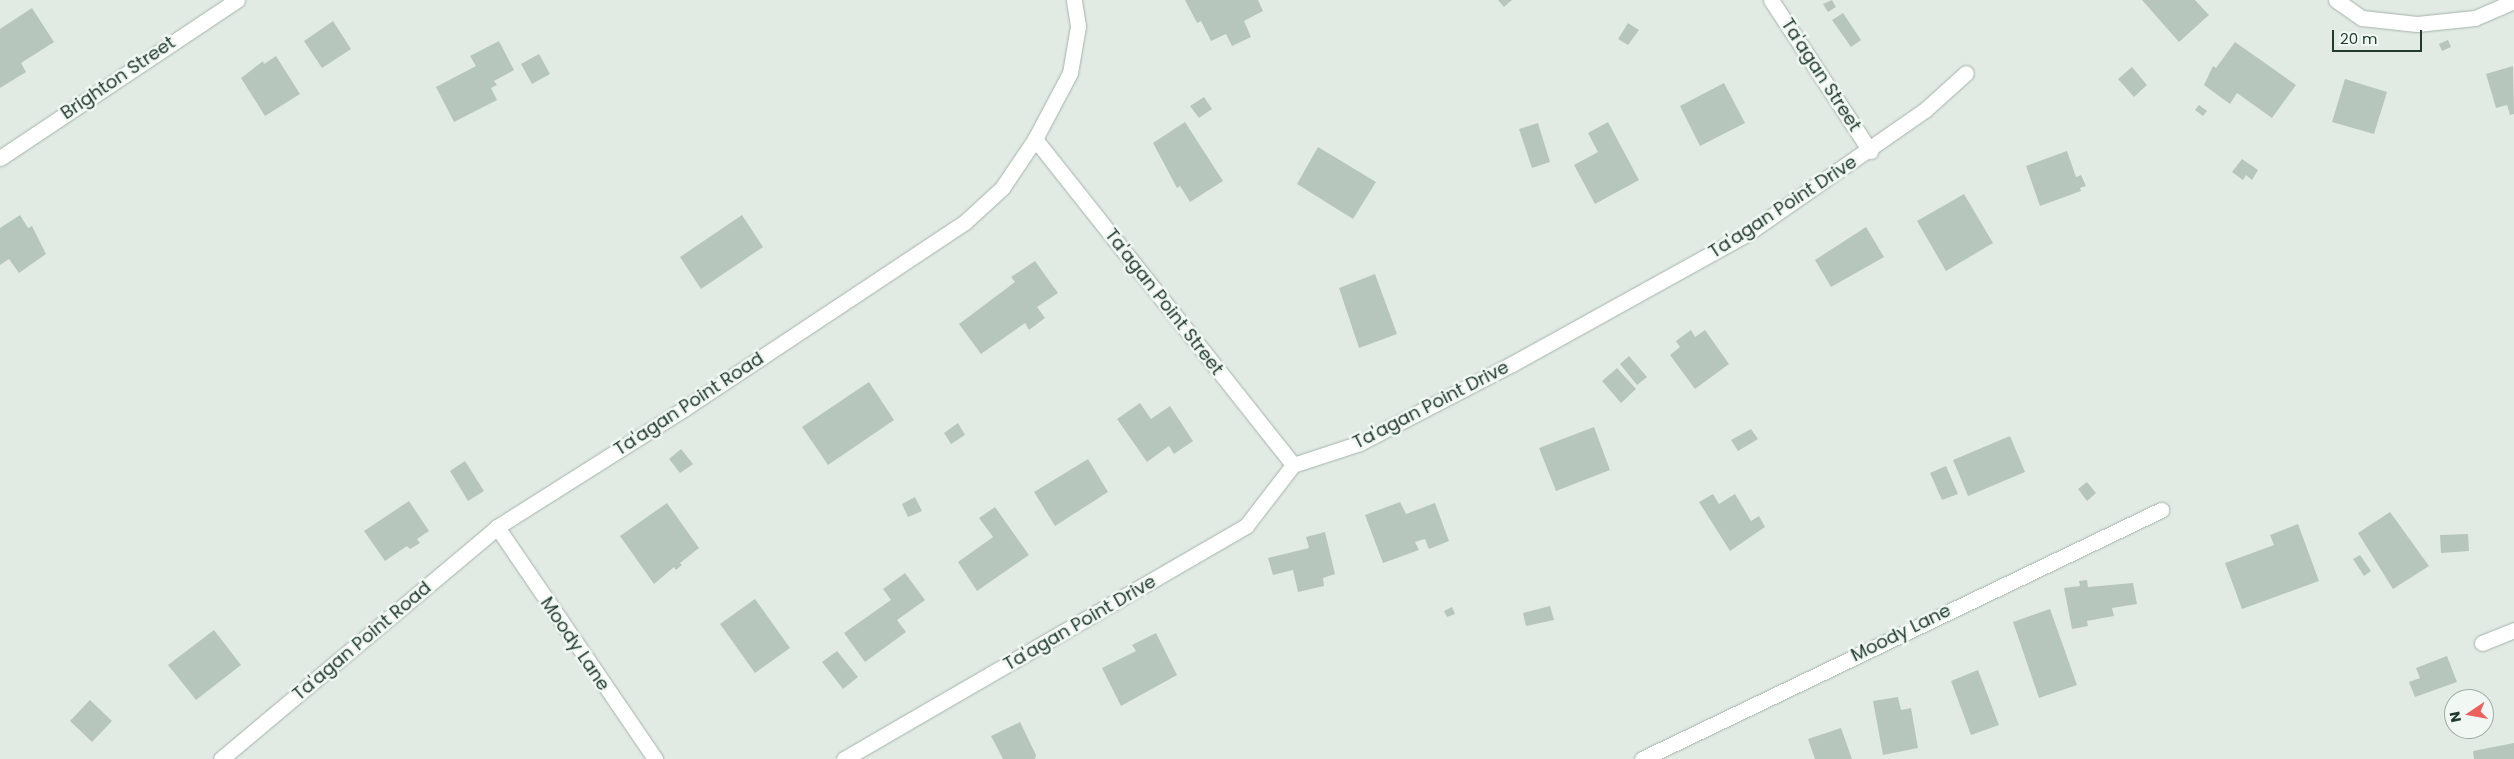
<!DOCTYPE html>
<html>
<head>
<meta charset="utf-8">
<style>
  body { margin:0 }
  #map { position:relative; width:2514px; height:759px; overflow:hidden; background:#e1ebe4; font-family:Poppins,sans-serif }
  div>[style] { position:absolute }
  .building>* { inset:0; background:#b7c6bd }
  .roads { filter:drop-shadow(0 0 1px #a4b3aa) drop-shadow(0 0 1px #a4b3aa) }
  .minor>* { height:15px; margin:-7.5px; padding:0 7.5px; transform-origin:7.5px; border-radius:7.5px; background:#fff }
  span { translate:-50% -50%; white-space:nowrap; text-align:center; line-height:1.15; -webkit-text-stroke:5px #f1f8f3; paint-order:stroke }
  .street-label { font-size:18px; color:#223b2f }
  .north { position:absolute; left:2444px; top:689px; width:50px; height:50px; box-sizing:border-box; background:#f1f8f3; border:1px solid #9eaca5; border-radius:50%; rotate:258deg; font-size:14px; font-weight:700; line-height:20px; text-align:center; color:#223b2f }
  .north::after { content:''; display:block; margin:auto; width:18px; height:22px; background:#ec605e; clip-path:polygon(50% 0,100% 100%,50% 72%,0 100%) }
  .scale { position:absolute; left:2332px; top:30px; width:90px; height:22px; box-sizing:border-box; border:2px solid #223b2f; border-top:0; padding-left:6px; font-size:15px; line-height:18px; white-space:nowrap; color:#223b2f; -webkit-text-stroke:4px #f1f8f3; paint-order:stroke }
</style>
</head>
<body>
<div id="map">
  <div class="building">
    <div style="clip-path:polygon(1185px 0,1258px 0,1263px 11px,1244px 21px,1251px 37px,1232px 46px,1226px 34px,1211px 41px,1201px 21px,1197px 23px)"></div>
    <div style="clip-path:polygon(1498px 0,1512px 0,1504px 7px)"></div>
    <div style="clip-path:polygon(1832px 0,1836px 7px,1828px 12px,1823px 4px)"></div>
    <div style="clip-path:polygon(2142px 0,2195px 0,2209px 15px,2179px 42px)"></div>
    <div style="clip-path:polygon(32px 8px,54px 42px,21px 63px,26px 72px,0 88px,0 29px)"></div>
    <div style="clip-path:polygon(1843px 13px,1861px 40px,1851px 47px,1832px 20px)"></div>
    <div style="clip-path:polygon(333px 21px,351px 49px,322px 68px,304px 41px)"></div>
    <div style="clip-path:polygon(1628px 23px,1639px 30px,1628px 45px,1618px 39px)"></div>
    <div style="clip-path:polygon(2448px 40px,2451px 47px,2442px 51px,2439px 44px)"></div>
    <div style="clip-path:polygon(499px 41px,514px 70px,494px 81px,497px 85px,491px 88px,497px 100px,454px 122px,436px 87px,476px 66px,470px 56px)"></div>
    <div style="clip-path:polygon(2235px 42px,2296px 85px,2272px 118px,2237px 93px,2230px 104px,2204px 85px,2213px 66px,2216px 68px)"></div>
    <div style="clip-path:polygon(539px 54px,550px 74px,532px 84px,521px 64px)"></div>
    <div style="clip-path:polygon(276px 56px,300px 94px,265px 116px,241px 78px,263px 61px,264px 64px)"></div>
    <div style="clip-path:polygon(2513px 66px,2514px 114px,2510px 115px,2507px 105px,2496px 108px,2486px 74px)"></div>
    <div style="clip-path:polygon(2132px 67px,2147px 85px,2134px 97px,2118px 79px)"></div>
    <div style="clip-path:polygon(2345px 79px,2387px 92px,2374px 134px,2332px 122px)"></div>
    <div style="clip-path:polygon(1724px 83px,1745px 123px,1700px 146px,1680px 106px)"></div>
    <div style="clip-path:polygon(1204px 97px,1212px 109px,1199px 118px,1190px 106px)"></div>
    <div style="clip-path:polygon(2199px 105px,2207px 111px,2203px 116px,2195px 110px)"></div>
    <div style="clip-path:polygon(1185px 122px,1223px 181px,1190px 202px,1180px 186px,1177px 188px,1153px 143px)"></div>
    <div style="clip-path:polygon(1608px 122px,1639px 180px,1595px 204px,1574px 165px,1598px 152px,1588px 133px)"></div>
    <div style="clip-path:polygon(1538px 123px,1550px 162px,1532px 168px,1519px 129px)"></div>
    <div style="clip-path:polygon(1318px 147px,1376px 182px,1353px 219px,1297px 184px)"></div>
    <div style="clip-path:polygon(2067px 151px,2076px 177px,2081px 175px,2086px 186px,2080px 188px,2081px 191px,2040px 206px,2026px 166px)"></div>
    <div style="clip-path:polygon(2242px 159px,2258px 170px,2252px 180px,2246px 175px,2243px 180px,2232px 172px)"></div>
    <div style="clip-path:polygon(1964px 194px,1993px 243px,1946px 271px,1917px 221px)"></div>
    <div style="clip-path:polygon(20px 215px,28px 228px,32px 226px,46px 254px,19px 273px,9px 259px,0 265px,0 228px)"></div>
    <div style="clip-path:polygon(742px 215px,763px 247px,701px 289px,680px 257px)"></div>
    <div style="clip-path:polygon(1866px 227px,1884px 257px,1831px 287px,1815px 260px)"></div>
    <div style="clip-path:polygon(1035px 261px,1058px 293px,1037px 307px,1045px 318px,1029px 330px,1025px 323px,981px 354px,959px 324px,1015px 282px,1011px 277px)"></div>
    <div style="clip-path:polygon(1375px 274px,1397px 334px,1359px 348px,1339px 288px)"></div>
    <div style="clip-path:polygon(1691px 330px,1695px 337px,1705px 330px,1729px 364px,1695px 389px,1670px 355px,1680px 347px,1676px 341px)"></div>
    <div style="clip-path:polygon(1629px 356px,1647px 377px,1637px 385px,1620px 364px)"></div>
    <div style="clip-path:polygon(1617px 368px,1636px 389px,1621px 403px,1602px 381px)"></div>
    <div style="clip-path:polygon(869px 382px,894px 420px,828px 465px,802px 427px)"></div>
    <div style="clip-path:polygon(1140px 403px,1151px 419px,1170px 406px,1193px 441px,1174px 454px,1169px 446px,1147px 462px,1117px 419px)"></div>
    <div style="clip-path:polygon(958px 423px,965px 435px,951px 444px,944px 433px)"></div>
    <div style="clip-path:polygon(1594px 427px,1610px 470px,1556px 491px,1539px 448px)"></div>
    <div style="clip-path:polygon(1751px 429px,1758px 439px,1738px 451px,1731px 440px)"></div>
    <div style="clip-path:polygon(2010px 436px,2025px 472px,1968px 496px,1953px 460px)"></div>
    <div style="clip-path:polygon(681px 449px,693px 464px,680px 473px,669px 459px)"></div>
    <div style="clip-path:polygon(1088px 459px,1108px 492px,1055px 526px,1034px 492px)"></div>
    <div style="clip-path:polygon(465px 461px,484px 491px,468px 501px,450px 471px)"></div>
    <div style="clip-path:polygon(1946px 466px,1958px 494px,1942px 500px,1930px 473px)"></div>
    <div style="clip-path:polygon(2087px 482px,2096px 493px,2087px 501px,2078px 489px)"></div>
    <div style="clip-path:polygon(1713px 494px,1719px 504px,1735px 494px,1751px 521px,1759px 516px,1765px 527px,1730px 551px,1699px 502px)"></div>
    <div style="clip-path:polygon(915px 497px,922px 511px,908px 517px,902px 504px)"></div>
    <div style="clip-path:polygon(409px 501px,429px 531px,417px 539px,420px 543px,410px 549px,407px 546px,385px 561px,364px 531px)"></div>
    <div style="clip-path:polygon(1400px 502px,1406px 514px,1435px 503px,1449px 541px,1429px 549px,1425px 539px,1415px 542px,1419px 550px,1383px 563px,1365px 515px)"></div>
    <div style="clip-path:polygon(667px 503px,699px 548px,680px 563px,682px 565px,676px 570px,674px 567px,654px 584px,620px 536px)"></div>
    <div style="clip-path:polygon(995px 507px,1029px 555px,977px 591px,958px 562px,993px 537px,979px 518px)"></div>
    <div style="clip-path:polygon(2390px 512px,2429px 566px,2393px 589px,2358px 533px)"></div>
    <div style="clip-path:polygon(2298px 524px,2319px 581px,2242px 609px,2225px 563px,2274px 545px,2270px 535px)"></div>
    <div style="clip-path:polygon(1325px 532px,1335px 574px,1323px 578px,1324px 586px,1298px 592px,1293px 570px,1273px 575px,1268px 558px,1309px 548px,1306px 537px)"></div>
    <div style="clip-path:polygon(2468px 534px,2469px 551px,2441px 553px,2440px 535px)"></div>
    <div style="clip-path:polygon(2360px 555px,2371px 571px,2364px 576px,2353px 559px)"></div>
    <div style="clip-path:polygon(905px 573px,925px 600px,897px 620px,906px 632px,865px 662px,844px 633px,891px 600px,883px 589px)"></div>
    <div style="clip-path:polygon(2087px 580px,2088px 587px,2133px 583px,2137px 604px,2112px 608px,2114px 616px,2087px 621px,2088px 626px,2072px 629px,2064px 588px,2080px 586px,2079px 581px)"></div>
    <div style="clip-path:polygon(755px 599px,790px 648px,755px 673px,720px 624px)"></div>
    <div style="clip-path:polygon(1550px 606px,1554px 620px,1526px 626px,1523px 613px)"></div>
    <div style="clip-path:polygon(1452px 607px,1455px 614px,1447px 617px,1444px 611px)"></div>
    <div style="clip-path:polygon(2050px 609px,2077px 685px,2039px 698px,2013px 622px)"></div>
    <div style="clip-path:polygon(214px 630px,241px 665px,196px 700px,168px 665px)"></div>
    <div style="clip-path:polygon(1156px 633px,1177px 675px,1121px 706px,1102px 668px,1136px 651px,1132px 645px)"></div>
    <div style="clip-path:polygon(837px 651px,858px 677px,843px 689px,822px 662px)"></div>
    <div style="clip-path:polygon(2447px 656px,2457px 682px,2415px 697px,2409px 682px,2420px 678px,2416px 668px)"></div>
    <div style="clip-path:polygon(1978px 670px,1999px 725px,1971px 735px,1951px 681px)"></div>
    <div style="clip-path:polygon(1898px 697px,1901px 710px,1911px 708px,1918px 748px,1883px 755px,1873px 701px)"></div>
    <div style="clip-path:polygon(90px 700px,112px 721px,92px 742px,70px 721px)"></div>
    <div style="clip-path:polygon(1020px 722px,1036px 755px,1035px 759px,1003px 759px,991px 736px)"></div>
    <div style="clip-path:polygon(1841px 728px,1852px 759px,1815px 759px,1808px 739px)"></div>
    <div style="clip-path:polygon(2514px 743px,2514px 759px,2474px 759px,2473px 751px)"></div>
  </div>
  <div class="roads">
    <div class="minor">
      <div style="left:1771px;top:0;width:181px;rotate:56.7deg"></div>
      <div style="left:2336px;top:0;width:32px;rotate:35deg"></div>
      <div style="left:2362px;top:18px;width:55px;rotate:6.2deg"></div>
      <div style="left:2417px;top:24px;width:58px;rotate:-5.9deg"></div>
      <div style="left:2475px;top:18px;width:43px;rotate:-23.6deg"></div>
      <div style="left:1035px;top:139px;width:416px;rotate:51.6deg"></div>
      <div style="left:0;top:158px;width:285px;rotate:-33.7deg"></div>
      <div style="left:497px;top:527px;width:281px;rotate:55.7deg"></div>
      <div style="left:2482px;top:643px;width:35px;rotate:-22deg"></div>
      <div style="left:221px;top:759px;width:361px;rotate:-40deg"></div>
      <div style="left:497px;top:527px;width:222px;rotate:-32.3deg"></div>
      <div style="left:685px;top:408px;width:336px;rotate:-33.6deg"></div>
      <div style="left:965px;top:222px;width:50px;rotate:-42.6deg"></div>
      <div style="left:1002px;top:188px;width:59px;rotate:-56deg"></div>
      <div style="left:1035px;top:139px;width:75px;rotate:-62.1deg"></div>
      <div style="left:1070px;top:73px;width:48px;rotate:-80.3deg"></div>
      <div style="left:1078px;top:26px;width:26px;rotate:-99deg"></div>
      <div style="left:844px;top:759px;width:465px;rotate:-30.1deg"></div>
      <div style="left:1246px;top:526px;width:77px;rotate:-52.4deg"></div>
      <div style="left:1293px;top:465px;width:71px;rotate:-18.2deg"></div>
      <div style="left:1360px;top:443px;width:171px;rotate:-27.5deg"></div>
      <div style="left:1512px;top:364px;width:270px;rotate:-29deg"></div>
      <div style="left:1748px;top:233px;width:216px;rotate:-34.8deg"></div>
      <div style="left:1925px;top:110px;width:55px;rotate:-42.1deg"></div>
      <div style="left:1642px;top:759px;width:576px;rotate:-25.63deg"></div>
    </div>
  </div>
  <div class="street-label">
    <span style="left:1821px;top:75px;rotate:57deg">Ta'agan Street</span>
    <span style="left:118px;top:78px;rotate:-34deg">Brighton Street</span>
    <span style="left:1783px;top:207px;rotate:-33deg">Ta'agan Point Drive</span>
    <span style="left:1164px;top:302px;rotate:52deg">Ta'agan Point Street</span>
    <span style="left:689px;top:404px;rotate:-33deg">Ta'agan Point Road</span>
    <span style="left:1431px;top:405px;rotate:-27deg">Ta'agan Point Drive</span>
    <span style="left:1080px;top:623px;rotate:-30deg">Ta'agan Point Drive</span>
    <span style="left:1901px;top:633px;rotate:-26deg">Moody Lane</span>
    <span style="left:362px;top:641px;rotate:-40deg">Ta'agan Point Road</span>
    <span style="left:575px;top:644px;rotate:56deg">Moody Lane</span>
  </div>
  <div class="north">N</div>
  <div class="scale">20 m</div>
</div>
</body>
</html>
